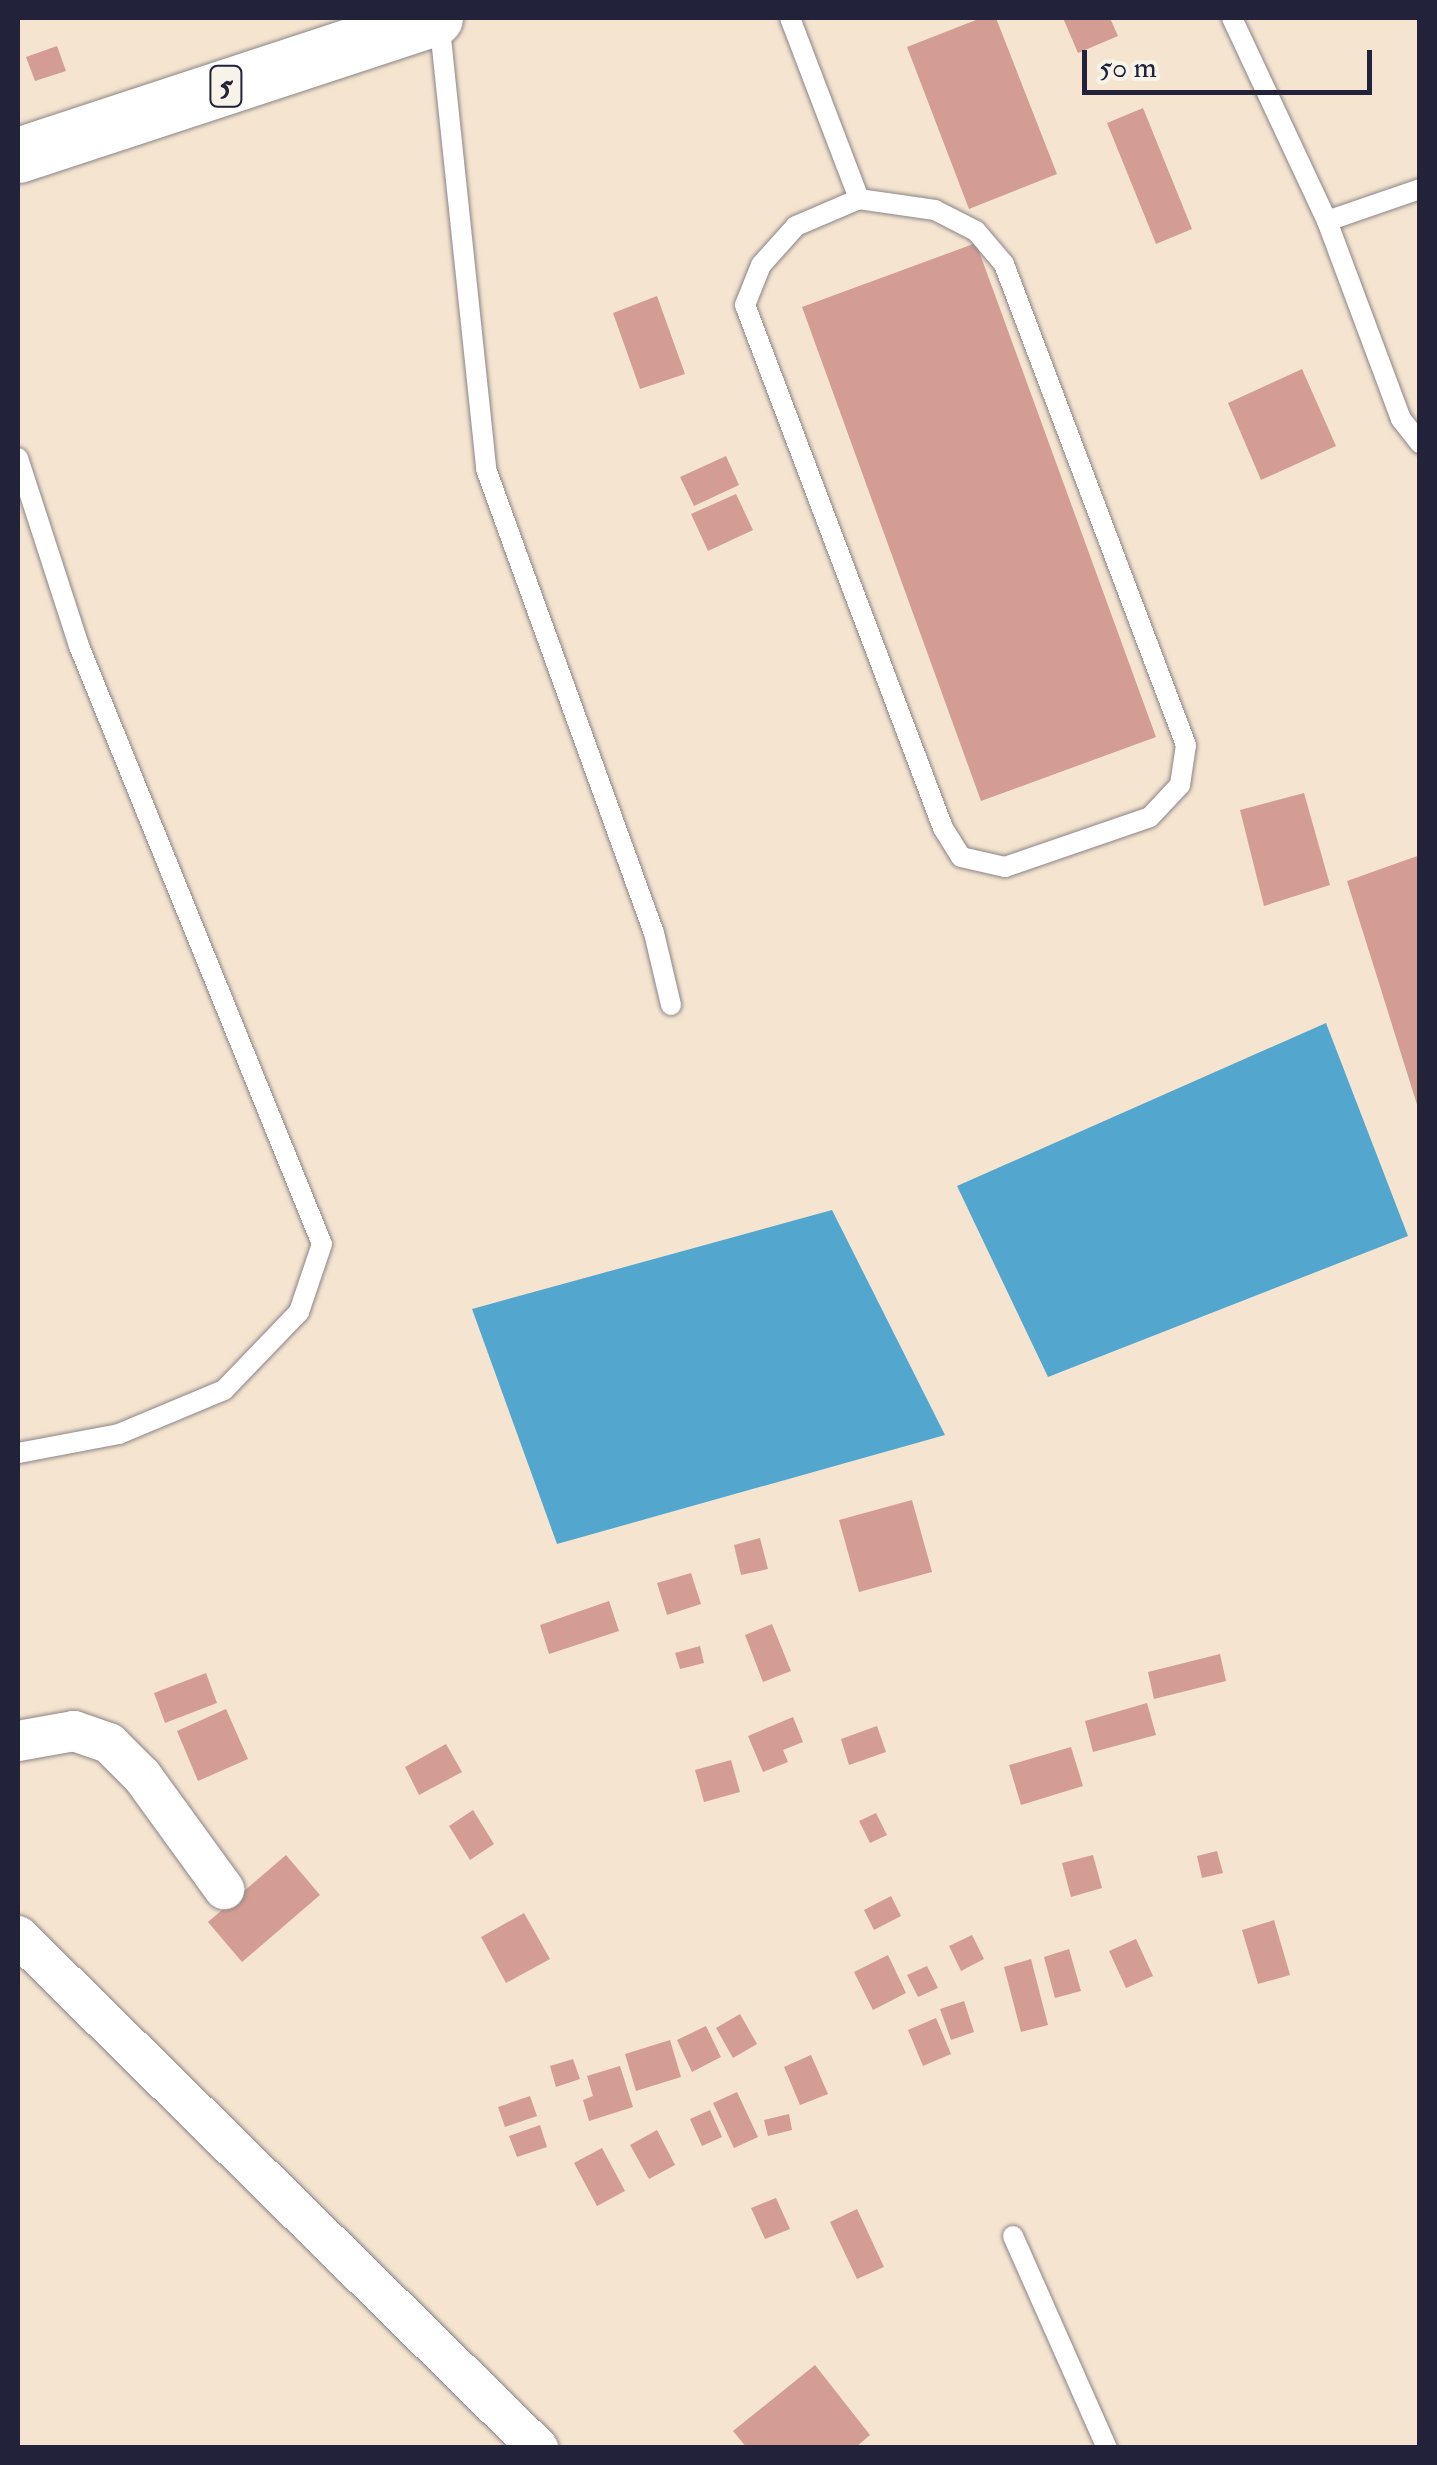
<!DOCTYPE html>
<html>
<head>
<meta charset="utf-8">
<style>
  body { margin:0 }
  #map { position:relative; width:1437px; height:2465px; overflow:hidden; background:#f5e5d0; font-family:"IM FELL Double Pica",serif }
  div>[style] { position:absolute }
  .water>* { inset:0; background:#53a7cf }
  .building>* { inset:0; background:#d39d94 }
  .roads { filter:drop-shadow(0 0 2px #8c8486) drop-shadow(0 0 2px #8c8486) }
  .service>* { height:20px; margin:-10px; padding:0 10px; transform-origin:10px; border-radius:10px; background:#fff }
  .minor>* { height:40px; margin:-20px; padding:0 20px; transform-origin:20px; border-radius:20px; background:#fff }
  .trunk>* { height:55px; margin:-27.5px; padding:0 27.5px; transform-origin:27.5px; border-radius:27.5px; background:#fff }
  span { translate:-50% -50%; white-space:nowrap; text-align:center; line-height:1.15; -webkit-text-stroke:8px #f7f3e8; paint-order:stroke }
  .shield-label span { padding:2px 8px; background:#f7f3e8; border:2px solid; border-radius:8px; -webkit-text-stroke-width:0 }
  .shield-label { font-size:30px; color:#22223b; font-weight:700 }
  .frame { position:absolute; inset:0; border:20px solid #22223b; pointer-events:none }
  .scale { position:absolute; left:1082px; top:50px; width:290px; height:45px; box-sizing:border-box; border:5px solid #22223b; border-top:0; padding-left:12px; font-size:30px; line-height:35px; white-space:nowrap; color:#22223b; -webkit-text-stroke:8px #f7f3e8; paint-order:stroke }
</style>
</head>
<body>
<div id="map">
  <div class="water">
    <div style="clip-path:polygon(1326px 1023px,1408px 1236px,1048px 1377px,957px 1186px)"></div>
    <div style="clip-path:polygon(832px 1210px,945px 1435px,557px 1544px,472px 1309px)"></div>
  </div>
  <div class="building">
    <div style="clip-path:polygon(981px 18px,996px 18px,1057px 174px,969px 209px,907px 47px)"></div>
    <div style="clip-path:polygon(1063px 18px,1110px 18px,1118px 36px,1078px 53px)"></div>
    <div style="clip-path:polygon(57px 46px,66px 71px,35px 81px,26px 57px)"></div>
    <div style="clip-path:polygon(1143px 108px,1192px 229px,1156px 244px,1107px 123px)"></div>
    <div style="clip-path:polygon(976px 243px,1156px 737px,981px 801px,802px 307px)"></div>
    <div style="clip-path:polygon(657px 296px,685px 374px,640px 389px,613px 313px)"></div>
    <div style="clip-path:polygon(1302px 369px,1336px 446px,1261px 480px,1228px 403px)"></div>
    <div style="clip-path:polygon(726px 456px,739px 485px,694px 506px,680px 477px)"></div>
    <div style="clip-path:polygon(736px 494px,753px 530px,708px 551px,691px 514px)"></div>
    <div style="clip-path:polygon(1304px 793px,1330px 885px,1264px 906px,1240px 810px)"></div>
    <div style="clip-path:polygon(1420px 855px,1420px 1111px,1419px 1111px,1347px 881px)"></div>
    <div style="clip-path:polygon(912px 1500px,932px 1572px,859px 1592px,839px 1520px)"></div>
    <div style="clip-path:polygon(760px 1538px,768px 1569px,741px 1575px,734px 1545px)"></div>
    <div style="clip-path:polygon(691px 1573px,701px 1604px,667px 1615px,657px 1583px)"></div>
    <div style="clip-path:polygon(609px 1601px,619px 1631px,549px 1654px,540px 1625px)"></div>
    <div style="clip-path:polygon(772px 1624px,791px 1671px,763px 1682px,745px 1635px)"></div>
    <div style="clip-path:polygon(700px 1646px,704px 1663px,680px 1669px,675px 1653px)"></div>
    <div style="clip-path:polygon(1220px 1654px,1226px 1681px,1154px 1699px,1148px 1672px)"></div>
    <div style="clip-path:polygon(206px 1673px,217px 1703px,165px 1723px,154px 1693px)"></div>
    <div style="clip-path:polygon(1147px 1703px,1156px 1735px,1093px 1752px,1085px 1721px)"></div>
    <div style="clip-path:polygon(226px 1709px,248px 1759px,198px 1781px,177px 1731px)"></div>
    <div style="clip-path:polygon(793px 1717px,803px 1742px,783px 1750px,788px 1762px,763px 1772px,748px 1736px)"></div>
    <div style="clip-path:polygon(877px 1726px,886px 1752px,849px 1765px,841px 1739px)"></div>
    <div style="clip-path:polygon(446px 1744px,462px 1772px,419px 1795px,405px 1767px)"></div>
    <div style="clip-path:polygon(1071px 1747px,1083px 1786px,1021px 1805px,1009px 1765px)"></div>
    <div style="clip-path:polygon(731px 1760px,740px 1792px,704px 1802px,695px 1770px)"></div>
    <div style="clip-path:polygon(473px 1810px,494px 1844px,470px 1860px,449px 1826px)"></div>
    <div style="clip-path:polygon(876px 1813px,887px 1835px,870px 1843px,859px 1821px)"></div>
    <div style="clip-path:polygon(1217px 1851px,1223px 1873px,1202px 1878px,1197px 1856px)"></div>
    <div style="clip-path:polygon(286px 1855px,320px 1895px,242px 1962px,208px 1922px)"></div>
    <div style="clip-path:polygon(1093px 1855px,1102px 1888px,1071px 1897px,1062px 1863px)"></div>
    <div style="clip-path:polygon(891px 1896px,901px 1916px,874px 1930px,864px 1910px)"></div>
    <div style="clip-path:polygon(524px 1913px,550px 1959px,506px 1983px,481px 1937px)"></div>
    <div style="clip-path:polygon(1274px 1920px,1290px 1975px,1258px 1984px,1242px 1930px)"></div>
    <div style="clip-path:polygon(972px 1935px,984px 1959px,961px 1971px,949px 1946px)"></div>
    <div style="clip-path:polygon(1136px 1939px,1153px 1976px,1126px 1988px,1109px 1951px)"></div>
    <div style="clip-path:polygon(1069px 1949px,1081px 1991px,1055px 1998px,1044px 1957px)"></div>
    <div style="clip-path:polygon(888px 1955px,906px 1993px,873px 2010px,854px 1972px)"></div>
    <div style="clip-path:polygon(1031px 1959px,1048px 2025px,1021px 2032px,1004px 1967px)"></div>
    <div style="clip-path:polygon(927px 1966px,938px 1988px,918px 1997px,907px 1975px)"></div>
    <div style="clip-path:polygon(964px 2001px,974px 2032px,951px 2040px,940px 2009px)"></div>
    <div style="clip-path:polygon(740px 2014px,757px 2044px,733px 2058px,716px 2028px)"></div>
    <div style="clip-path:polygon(936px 2018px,951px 2054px,923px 2066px,908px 2030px)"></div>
    <div style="clip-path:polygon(706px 2026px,721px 2057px,692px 2072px,677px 2040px)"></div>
    <div style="clip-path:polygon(670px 2040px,681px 2077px,636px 2091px,625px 2054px)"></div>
    <div style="clip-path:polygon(811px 2055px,828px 2094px,800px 2105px,784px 2067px)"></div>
    <div style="clip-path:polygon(573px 2059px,580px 2079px,556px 2087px,550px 2066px)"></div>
    <div style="clip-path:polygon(620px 2066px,633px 2107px,589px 2121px,583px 2100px,593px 2096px,587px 2076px)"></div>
    <div style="clip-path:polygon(737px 2092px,758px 2137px,734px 2148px,713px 2103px)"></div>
    <div style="clip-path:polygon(530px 2096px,537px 2116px,505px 2127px,498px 2107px)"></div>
    <div style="clip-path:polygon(710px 2110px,722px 2137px,702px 2146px,690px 2119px)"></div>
    <div style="clip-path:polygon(789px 2114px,792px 2130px,768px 2136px,764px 2120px)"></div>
    <div style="clip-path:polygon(540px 2125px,547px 2147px,517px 2157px,509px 2136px)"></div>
    <div style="clip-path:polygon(657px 2130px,675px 2165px,649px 2179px,630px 2145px)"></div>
    <div style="clip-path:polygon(602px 2148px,625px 2191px,597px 2206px,574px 2163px)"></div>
    <div style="clip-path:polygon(776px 2198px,790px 2229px,765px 2239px,751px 2208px)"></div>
    <div style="clip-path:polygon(857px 2209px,884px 2267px,857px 2279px,830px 2222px)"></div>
    <div style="clip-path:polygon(815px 2365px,870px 2435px,855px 2448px,747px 2448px,733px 2431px)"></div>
  </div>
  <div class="roads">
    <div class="service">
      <div style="left:790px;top:18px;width:194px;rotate:69.1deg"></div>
      <div style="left:859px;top:199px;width:69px;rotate:156.8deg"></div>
      <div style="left:796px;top:226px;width:52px;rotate:131.9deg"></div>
      <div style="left:761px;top:265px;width:43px;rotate:111.8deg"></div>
      <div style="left:745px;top:305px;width:559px;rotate:69.26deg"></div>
      <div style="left:943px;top:828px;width:34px;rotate:58deg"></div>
      <div style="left:961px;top:857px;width:45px;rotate:12.8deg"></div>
      <div style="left:1005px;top:867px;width:153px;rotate:-19deg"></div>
      <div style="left:1150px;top:817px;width:44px;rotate:-46.8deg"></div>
      <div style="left:1180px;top:785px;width:40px;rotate:-81.5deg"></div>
      <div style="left:1186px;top:745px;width:514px;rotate:-110.73deg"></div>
      <div style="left:1004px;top:264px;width:43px;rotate:-130.3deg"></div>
      <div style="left:976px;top:231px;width:46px;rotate:-152.9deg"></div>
      <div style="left:935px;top:210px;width:77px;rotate:-171.8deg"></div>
      <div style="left:1232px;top:18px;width:224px;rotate:64.9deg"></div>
      <div style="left:1327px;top:221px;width:211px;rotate:69.5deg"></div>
      <div style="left:1401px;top:419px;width:31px;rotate:52deg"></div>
      <div style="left:439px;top:19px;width:452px;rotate:84deg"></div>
      <div style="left:486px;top:469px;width:493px;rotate:70.1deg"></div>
      <div style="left:654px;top:933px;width:74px;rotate:76.7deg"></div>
      <div style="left:1327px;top:221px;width:98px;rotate:-19deg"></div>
      <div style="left:18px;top:458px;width:198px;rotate:72deg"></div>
      <div style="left:79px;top:646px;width:645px;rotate:67.89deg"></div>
      <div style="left:322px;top:1244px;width:72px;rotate:108.7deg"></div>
      <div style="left:299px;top:1312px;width:108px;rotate:133.9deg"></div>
      <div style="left:224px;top:1390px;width:114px;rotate:157.3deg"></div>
      <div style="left:119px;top:1434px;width:103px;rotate:169.3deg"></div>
      <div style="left:1013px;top:2236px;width:232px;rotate:66.1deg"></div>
    </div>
    <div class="minor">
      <div style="left:18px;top:1741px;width:57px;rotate:-10.1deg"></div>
      <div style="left:74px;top:1731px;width:37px;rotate:19deg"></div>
      <div style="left:109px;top:1743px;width:47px;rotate:45deg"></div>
      <div style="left:142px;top:1776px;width:140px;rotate:54deg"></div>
      <div style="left:18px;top:1936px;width:730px;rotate:44.56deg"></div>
    </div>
    <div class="trunk">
      <div style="left:18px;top:155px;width:439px;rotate:-18.2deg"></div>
    </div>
  </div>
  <div class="shield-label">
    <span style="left:226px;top:86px">5</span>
  </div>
  <div class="frame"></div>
  <div class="scale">50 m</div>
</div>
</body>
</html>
